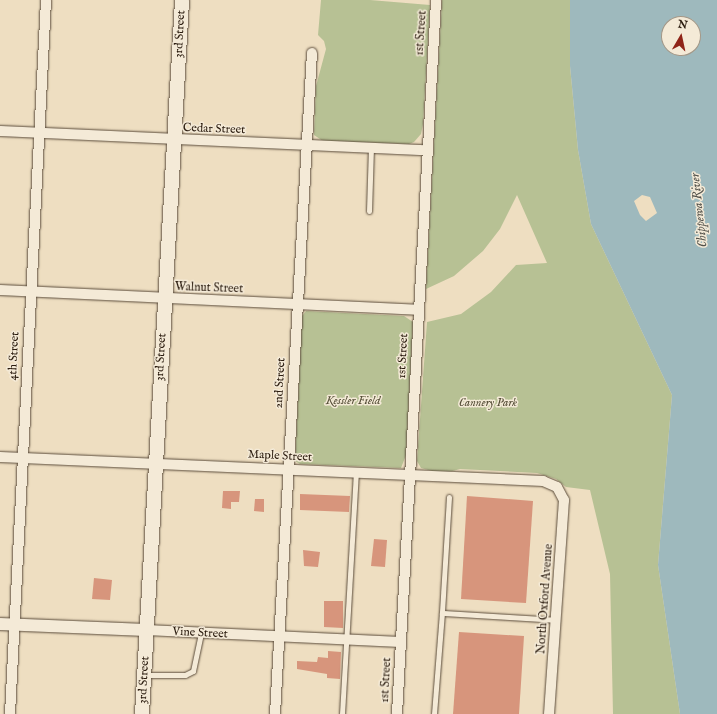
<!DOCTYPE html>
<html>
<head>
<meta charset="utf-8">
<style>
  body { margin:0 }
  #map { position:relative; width:717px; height:714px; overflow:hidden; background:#eedec1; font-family:"IM FELL English",serif }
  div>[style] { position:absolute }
  .green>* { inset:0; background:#b7c194 }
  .water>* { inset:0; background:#9eb9bd }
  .building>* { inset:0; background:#d7957c }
  .roads { filter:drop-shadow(0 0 1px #5b4c3b) drop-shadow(0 0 1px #5b4c3b) }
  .service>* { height:5px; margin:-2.5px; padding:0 2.5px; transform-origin:2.5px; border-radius:2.5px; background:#f4ead7 }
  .minor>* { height:10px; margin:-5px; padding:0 5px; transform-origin:5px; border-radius:5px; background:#f4ead7 }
  .tertiary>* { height:12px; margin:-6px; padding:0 6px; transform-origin:6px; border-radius:6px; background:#f4ead7 }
  .secondary>* { height:14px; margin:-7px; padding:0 7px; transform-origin:7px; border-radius:7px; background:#f4ead7 }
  span { translate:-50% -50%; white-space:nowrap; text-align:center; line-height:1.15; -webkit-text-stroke:3px #f4ead7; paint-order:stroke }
  .street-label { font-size:12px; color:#2a1b0e }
  .park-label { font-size:12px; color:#544d36; font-style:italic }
  .water-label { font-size:13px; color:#53524b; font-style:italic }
  .north { position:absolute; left:661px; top:16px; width:40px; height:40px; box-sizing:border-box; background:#f4ead7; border:1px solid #a39787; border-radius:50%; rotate:9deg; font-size:11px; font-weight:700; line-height:16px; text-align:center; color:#2a1b0e }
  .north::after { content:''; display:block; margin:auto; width:14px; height:18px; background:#8f2418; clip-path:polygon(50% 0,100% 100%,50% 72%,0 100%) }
</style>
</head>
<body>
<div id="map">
  <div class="green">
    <div style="clip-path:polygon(321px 0,370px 0,430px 5px,423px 124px,421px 134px,414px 142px,409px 144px,323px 141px,314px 135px,316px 86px,326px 49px,324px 41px,318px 35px)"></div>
    <div style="clip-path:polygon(442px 0,570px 0,570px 66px,578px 150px,591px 224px,672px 395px,658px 565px,680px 714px,613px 714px,610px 574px,590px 490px,566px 487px,556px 479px,537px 473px,460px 469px,449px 472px,432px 471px,421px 468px,417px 461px,427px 322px,461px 314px,491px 292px,516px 265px,547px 263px,517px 195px,500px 229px,483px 251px,454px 276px,426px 289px)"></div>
    <div style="clip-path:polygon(306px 311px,404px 316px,413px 322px,406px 455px,401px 468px,300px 464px,295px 461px,302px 316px)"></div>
  </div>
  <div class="water">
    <div style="clip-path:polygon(evenodd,570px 0,717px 0,717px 714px,680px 714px,658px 565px,672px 395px,591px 224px,578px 150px,570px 66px,570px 0,669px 24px,693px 24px,693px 48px,669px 48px,669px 24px,570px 0,642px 195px,650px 197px,657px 213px,646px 221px,640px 215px,634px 201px,642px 195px)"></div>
  </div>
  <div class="building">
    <div style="clip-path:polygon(223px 491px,240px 491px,239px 502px,231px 502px,231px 509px,222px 508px)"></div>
    <div style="clip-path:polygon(300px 494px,350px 496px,349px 512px,300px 510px)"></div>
    <div style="clip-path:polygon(467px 496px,533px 501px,526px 603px,461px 599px)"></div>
    <div style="clip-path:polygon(255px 499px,264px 499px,264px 512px,254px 511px)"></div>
    <div style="clip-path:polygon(374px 539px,387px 540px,385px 567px,371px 566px)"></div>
    <div style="clip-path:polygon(303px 550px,320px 552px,318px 567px,304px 566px)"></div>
    <div style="clip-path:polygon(94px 578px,112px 580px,110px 600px,92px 599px)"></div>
    <div style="clip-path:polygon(324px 601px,343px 601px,343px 628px,324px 627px)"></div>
    <div style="clip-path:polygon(459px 632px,524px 636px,519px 714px,453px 714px)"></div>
    <div style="clip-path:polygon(328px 651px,341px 652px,340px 679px,327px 678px,327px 674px,297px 669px,297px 661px,317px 662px,318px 657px,328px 658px)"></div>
  </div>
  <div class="roads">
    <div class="service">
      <div style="left:369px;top:211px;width:63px;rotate:-88.2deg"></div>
      <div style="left:449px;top:497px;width:116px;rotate:93.5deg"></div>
      <div style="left:442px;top:613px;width:114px;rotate:3.5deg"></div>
      <div style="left:145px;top:675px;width:40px"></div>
      <div style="left:185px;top:675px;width:9px;rotate:-27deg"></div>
      <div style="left:193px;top:671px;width:39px;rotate:-78deg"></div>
      <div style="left:342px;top:714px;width:240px;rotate:-86.7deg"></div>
      <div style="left:434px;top:714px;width:101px;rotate:-85.5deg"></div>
    </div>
    <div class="minor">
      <div style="left:0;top:131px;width:426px;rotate:2.6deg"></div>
      <div style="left:0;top:290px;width:418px;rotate:2.7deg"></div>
      <div style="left:0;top:457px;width:544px;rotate:2.53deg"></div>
      <div style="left:543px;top:481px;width:15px;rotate:23deg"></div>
      <div style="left:557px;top:487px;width:15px;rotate:62deg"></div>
      <div style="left:564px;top:500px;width:215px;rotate:94deg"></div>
      <div style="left:146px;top:630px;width:255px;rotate:2.7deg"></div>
      <div style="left:10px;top:714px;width:715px;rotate:-87.11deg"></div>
      <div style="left:275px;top:714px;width:662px;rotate:-86.8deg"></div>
      <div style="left:397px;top:714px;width:715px;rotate:-86.87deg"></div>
    </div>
    <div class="tertiary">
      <div style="left:0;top:624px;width:146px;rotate:2.4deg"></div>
    </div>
    <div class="secondary">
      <div style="left:142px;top:714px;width:715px;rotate:-86.79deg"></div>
    </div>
  </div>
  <div class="street-label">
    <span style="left:421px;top:33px;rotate:-86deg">1st Street</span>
    <span style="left:180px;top:34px;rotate:-87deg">3rd Street</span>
    <span style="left:214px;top:129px;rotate:2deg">Cedar Street</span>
    <span style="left:209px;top:288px;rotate:2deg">Walnut Street</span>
    <span style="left:14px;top:356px;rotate:-87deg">4th Street</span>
    <span style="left:403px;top:356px;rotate:-87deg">1st Street</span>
    <span style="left:161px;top:357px;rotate:-87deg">3rd Street</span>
    <span style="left:280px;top:383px;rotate:-87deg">2nd Street</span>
    <span style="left:280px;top:456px;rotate:3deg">Maple Street</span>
    <span style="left:545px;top:599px;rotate:-86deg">North Oxford Avenue</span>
    <span style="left:200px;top:633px;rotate:3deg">Vine Street</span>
    <span style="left:144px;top:680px;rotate:-87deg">3rd Street</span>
    <span style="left:386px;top:680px;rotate:-87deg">1st Street</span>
  </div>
  <div class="park-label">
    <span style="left:353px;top:401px">Kessler Field</span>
    <span style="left:488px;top:403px">Cannery Park</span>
  </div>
  <div class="water-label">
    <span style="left:700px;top:210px;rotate:-96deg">Chippewa River</span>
  </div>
  <div class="north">N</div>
</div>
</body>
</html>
